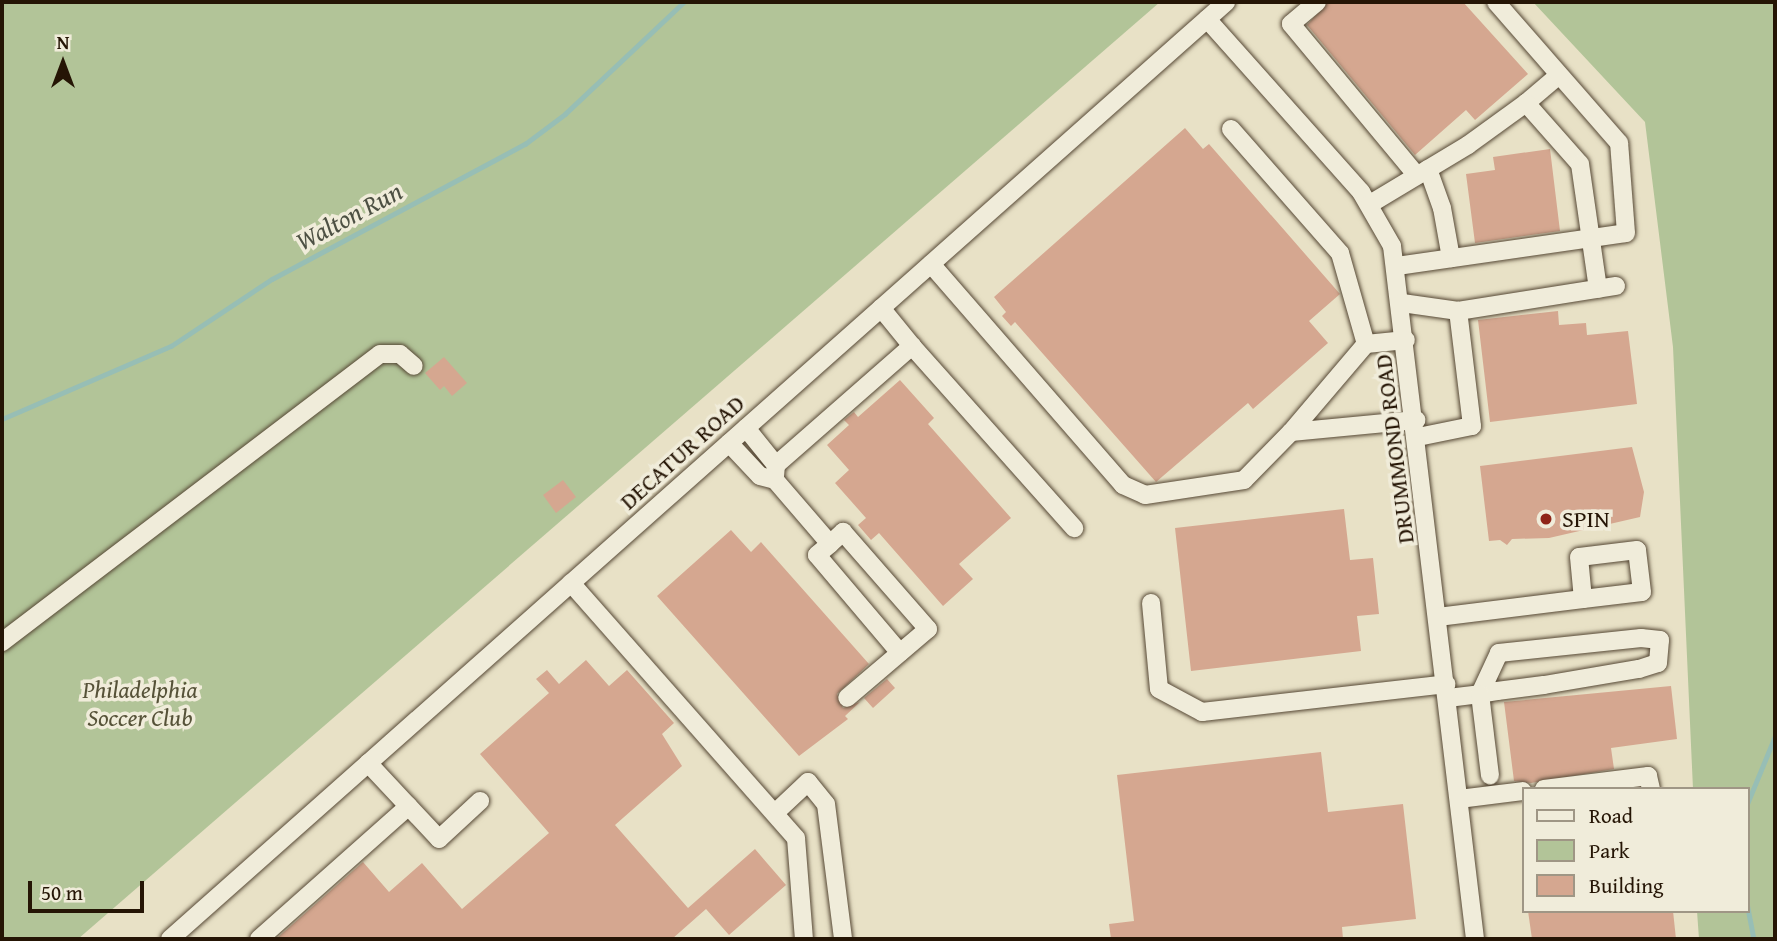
<!DOCTYPE html>
<html>
<head>
<meta charset="utf-8">
<style>
  body { margin:0 }
  #map { position:relative; width:1777px; height:941px; overflow:hidden; background:#e8e1c6; font-family:"Gentium Book Plus",serif }
  div>[style] { position:absolute }
  .green>* { inset:0; background:#b2c498 }
  .stream>* { height:4.5px; margin:-2.25px; padding:0 2.25px; transform-origin:2.25px; border-radius:2.25px; background:#97beb5 }
  .building>* { inset:0; background:#d5a790 }
  .roads { filter:drop-shadow(0 0 2px #564835) drop-shadow(0 0 2px #564835) }
  .minor>* { height:18px; margin:-9px; padding:0 9px; transform-origin:9px; border-radius:9px; background:#f0ecda }
  .dots>* { width:19px; height:19px; translate:-50% -50%; box-sizing:border-box; border:4px solid #f0ecda; border-radius:50% }
  span { translate:-50% -50%; white-space:nowrap; text-align:center; line-height:1.15; -webkit-text-stroke:7px #f0ecda; paint-order:stroke }
  .street-label { font-size:24px; color:#251505 }
  .poi-label { font-size:24px; color:#251505 }
  .left { translate:0 -50%; text-align:left }
  .park-label { font-size:24px; color:#565238; font-style:italic }
  .water-label { font-size:26px; color:#4d5043; font-style:italic }
  .frame { position:absolute; inset:0; border:4px solid #251505; pointer-events:none }
  .legend { position:absolute; left:1522px; top:787px; width:228px; height:126px; box-sizing:border-box; background:#f0ecda; border:2px solid #9f9685; margin:0; padding:9px 12px; list-style:none; font-size:21px; color:#251505 }
  .legend li { display:flex; align-items:center; gap:14px; height:35px }
  .legend b { width:35px; border:2px solid #9f9685 }
  .north { position:absolute; left:28px; top:28px; width:70px; height:70px; -webkit-text-stroke:5px #f0ecda; paint-order:stroke; rotate:0deg; font-size:19px; font-weight:700; line-height:28px; text-align:center; color:#251505 }
  .north::after { content:''; display:block; margin:auto; width:24px; height:32px; background:#251505; clip-path:polygon(50% 0,100% 100%,50% 72%,0 100%) }
  .scale { position:absolute; left:28px; top:881px; width:116px; height:32px; box-sizing:border-box; border:4px solid #251505; border-top:0; padding-left:9px; font-size:21px; line-height:24px; white-space:nowrap; color:#251505; -webkit-text-stroke:5px #f0ecda; paint-order:stroke }
</style>
</head>
<body>
<div id="map">
  <div class="green">
    <div style="clip-path:polygon(2px 2px,1160px 2px,78px 939px,2px 939px)"></div>
    <div style="clip-path:polygon(1533px 2px,1775px 2px,1775px 939px,1699px 939px,1697px 911px,1747px 911px,1747px 789px,1693px 789px,1673px 347px,1645px 122px)"></div>
  </div>
  <div class="stream">
    <div style="left:2px;top:419px;width:184px;rotate:-23.4deg"></div>
    <div style="left:171px;top:346px;width:121px;rotate:-33.6deg"></div>
    <div style="left:272px;top:279px;width:287px;rotate:-28.1deg"></div>
    <div style="left:525px;top:144px;width:50px;rotate:-36.9deg"></div>
    <div style="left:565px;top:114px;width:163px;rotate:-43.3deg"></div>
    <div style="left:1747px;top:804px;width:74px;rotate:-67.6deg"></div>
    <div style="left:1747px;top:903px;width:37px;rotate:79deg"></div>
  </div>
  <div class="building">
    <div style="clip-path:polygon(1328px 2px,1463px 2px,1528px 74px,1475px 120px,1466px 110px,1415px 155px,1307px 25px)"></div>
    <div style="clip-path:polygon(1185px 128px,1203px 149px,1209px 144px,1340px 294px,1309px 321px,1328px 343px,1253px 409px,1248px 403px,1156px 482px,1015px 322px,1011px 326px,1002px 316px,1006px 312px,994px 297px)"></div>
    <div style="clip-path:polygon(1550px 149px,1560px 231px,1475px 243px,1466px 174px,1495px 170px,1493px 157px)"></div>
    <div style="clip-path:polygon(1558px 311px,1559px 325px,1586px 323px,1587px 335px,1628px 331px,1637px 404px,1490px 422px,1478px 320px)"></div>
    <div style="clip-path:polygon(444px 357px,467px 383px,452px 396px,444px 386px,440px 390px,425px 373px)"></div>
    <div style="clip-path:polygon(900px 380px,934px 418px,928px 424px,1011px 518px,959px 564px,973px 579px,943px 606px,879px 533px,871px 540px,858px 525px,866px 518px,835px 483px,849px 470px,827px 445px,849px 425px,844px 420px,854px 412px,858px 417px)"></div>
    <div style="clip-path:polygon(1632px 447px,1644px 492px,1640px 517px,1549px 538px,1512px 539px,1507px 545px,1500px 540px,1489px 541px,1480px 466px)"></div>
    <div style="clip-path:polygon(563px 480px,576px 497px,556px 513px,543px 495px)"></div>
    <div style="clip-path:polygon(1344px 509px,1350px 560px,1373px 558px,1379px 614px,1357px 616px,1361px 651px,1191px 671px,1175px 528px)"></div>
    <div style="clip-path:polygon(731px 530px,751px 552px,761px 542px,869px 664px,837px 694px,843px 708px,860px 702px,845px 716px,848px 719px,799px 756px,657px 596px)"></div>
    <div style="clip-path:polygon(586px 660px,609px 686px,627px 670px,674px 723px,662px 734px,682px 766px,615px 825px,688px 908px,755px 849px,786px 885px,729px 935px,706px 909px,672px 939px,276px 939px,363px 862px,389px 892px,422px 863px,462px 909px,549px 833px,480px 754px,549px 693px,536px 679px,547px 670px,559px 684px)"></div>
    <div style="clip-path:polygon(887px 679px,895px 688px,873px 708px,864px 698px)"></div>
    <div style="clip-path:polygon(1671px 686px,1677px 739px,1611px 748px,1614px 769px,1531px 783px,1514px 781px,1504px 702px)"></div>
    <div style="clip-path:polygon(1321px 752px,1328px 812px,1403px 804px,1416px 919px,1342px 927px,1343px 939px,1111px 939px,1109px 924px,1134px 921px,1117px 775px)"></div>
    <div style="clip-path:polygon(1528px 911px,1673px 911px,1676px 939px,1532px 939px)"></div>
  </div>
  <div class="roads">
    <div class="minor">
      <div style="left:1317px;top:2px;width:34px;rotate:140deg"></div>
      <div style="left:1291px;top:24px;width:197px;rotate:50.3deg"></div>
      <div style="left:1207px;top:19px;width:232px;rotate:48.3deg"></div>
      <div style="left:1361px;top:192px;width:62px;rotate:60.1deg"></div>
      <div style="left:1392px;top:246px;width:698px;rotate:83.17deg"></div>
      <div style="left:1526px;top:103px;width:43px;rotate:-40.3deg"></div>
      <div style="left:1231px;top:129px;width:165px;rotate:48.7deg"></div>
      <div style="left:1340px;top:253px;width:95px;rotate:74.1deg"></div>
      <div style="left:1366px;top:344px;width:40px;rotate:-5.7deg"></div>
      <div style="left:1428px;top:169px;width:41px;rotate:70.3deg"></div>
      <div style="left:1442px;top:208px;width:51px;rotate:79.8deg"></div>
      <div style="left:1370px;top:204px;width:114px;rotate:-31deg"></div>
      <div style="left:1468px;top:145px;width:72px;rotate:-35.9deg"></div>
      <div style="left:1526px;top:103px;width:81px;rotate:48.5deg"></div>
      <div style="left:1580px;top:164px;width:126px;rotate:81.8deg"></div>
      <div style="left:931px;top:264px;width:293px;rotate:49deg"></div>
      <div style="left:1123px;top:485px;width:24px;rotate:24deg"></div>
      <div style="left:1145px;top:495px;width:100px;rotate:-8.6deg"></div>
      <div style="left:1244px;top:480px;width:67px;rotate:-45.6deg"></div>
      <div style="left:1291px;top:432px;width:126px;rotate:-5.5deg"></div>
      <div style="left:1397px;top:266px;width:231px;rotate:-8.2deg"></div>
      <div style="left:1626px;top:233px;width:90px;rotate:-94.4deg"></div>
      <div style="left:1619px;top:143px;width:187px;rotate:-131.1deg"></div>
      <div style="left:1402px;top:303px;width:57px;rotate:8.1deg"></div>
      <div style="left:1458px;top:311px;width:160px;rotate:-9deg"></div>
      <div style="left:912px;top:346px;width:244px;rotate:48.3deg"></div>
      <div style="left:746px;top:428px;width:48px;rotate:51deg"></div>
      <div style="left:776px;top:465px;width:11px;rotate:95deg"></div>
      <div style="left:1291px;top:432px;width:116px;rotate:-49.6deg"></div>
      <div style="left:1418px;top:437px;width:55px;rotate:-11.5deg"></div>
      <div style="left:1472px;top:426px;width:116px;rotate:-96.9deg"></div>
      <div style="left:729px;top:443px;width:45px;rotate:46.8deg"></div>
      <div style="left:760px;top:476px;width:16px;rotate:15deg"></div>
      <div style="left:775px;top:480px;width:84px;rotate:49.3deg"></div>
      <div style="left:830px;top:544px;width:18px;rotate:-43deg"></div>
      <div style="left:843px;top:532px;width:129px;rotate:48.8deg"></div>
      <div style="left:928px;top:629px;width:106px;rotate:139.6deg"></div>
      <div style="left:776px;top:465px;width:181px;rotate:-41.2deg"></div>
      <div style="left:912px;top:346px;width:49px;rotate:-129.2deg"></div>
      <div style="left:830px;top:544px;width:17px;rotate:140deg"></div>
      <div style="left:817px;top:555px;width:128px;rotate:49.7deg"></div>
      <div style="left:571px;top:583px;width:340px;rotate:48.6deg"></div>
      <div style="left:796px;top:838px;width:101px;rotate:85.5deg"></div>
      <div style="left:1151px;top:603px;width:86px;rotate:84.7deg"></div>
      <div style="left:1159px;top:689px;width:49px;rotate:28.1deg"></div>
      <div style="left:1202px;top:712px;width:246px;rotate:-6.5deg"></div>
      <div style="left:1438px;top:617px;width:146px;rotate:-7.1deg"></div>
      <div style="left:1583px;top:599px;width:59px;rotate:-6.8deg"></div>
      <div style="left:1642px;top:592px;width:42px;rotate:-96.8deg"></div>
      <div style="left:1637px;top:550px;width:58px;rotate:173.1deg"></div>
      <div style="left:1579px;top:557px;width:42px;rotate:84.6deg"></div>
      <div style="left:2px;top:642px;width:475px;rotate:-37.3deg"></div>
      <div style="left:380px;top:354px;width:20px"></div>
      <div style="left:400px;top:354px;width:18px;rotate:41deg"></div>
      <div style="left:1448px;top:698px;width:32px;rotate:-7deg"></div>
      <div style="left:1480px;top:694px;width:17px;rotate:-10deg"></div>
      <div style="left:1497px;top:691px;width:47px;rotate:-7.3deg"></div>
      <div style="left:1544px;top:685px;width:96px;rotate:-9.6deg"></div>
      <div style="left:1639px;top:669px;width:20px;rotate:-18deg"></div>
      <div style="left:1658px;top:663px;width:23px;rotate:-85deg"></div>
      <div style="left:1660px;top:640px;width:19px;rotate:-174deg"></div>
      <div style="left:1641px;top:638px;width:143px;rotate:174deg"></div>
      <div style="left:1499px;top:653px;width:45px;rotate:114.9deg"></div>
      <div style="left:1480px;top:694px;width:82px;rotate:83deg"></div>
      <div style="left:368px;top:763px;width:104px;rotate:46.9deg"></div>
      <div style="left:439px;top:839px;width:56px;rotate:-42.8deg"></div>
      <div style="left:1544px;top:789px;width:105px;rotate:-7.1deg"></div>
      <div style="left:1648px;top:776px;width:13px;rotate:77deg"></div>
      <div style="left:1459px;top:799px;width:64px;rotate:-7.1deg"></div>
      <div style="left:776px;top:812px;width:44px;rotate:-43.2deg"></div>
      <div style="left:808px;top:782px;width:28px;rotate:51deg"></div>
      <div style="left:826px;top:804px;width:136px;rotate:82.8deg"></div>
      <div style="left:170px;top:939px;width:1412px;rotate:-41.58deg"></div>
      <div style="left:259px;top:939px;width:200px;rotate:-41.6deg"></div>
    </div>
  </div>
  <div class="dots">
    <div style="left:1546px;top:519px;background:#8f2418"></div>
  </div>
  <div class="street-label">
    <span style="left:1394px;top:449px;rotate:-97deg">DRUMMOND ROAD</span>
    <span style="left:682px;top:452px;rotate:-42deg">DECATUR ROAD</span>
  </div>
  <div class="poi-label">
    <span class="left" style="left:1562px;top:519px">SPIN</span>
  </div>
  <div class="park-label">
    <span style="left:140px;top:704px">Philadelphia<br>Soccer Club</span>
  </div>
  <div class="water-label">
    <span style="left:349px;top:216px;rotate:-28deg">Walton Run</span>
  </div>
  <div class="frame"></div>
  <ul class="legend">
  <li><b style="height:9px;background:#f0ecda"></b>Road</li>
  <li><b style="height:19px;background:#b2c498"></b>Park</li>
  <li><b style="height:19px;background:#d5a790"></b>Building</li>
  </ul>
  <div class="north">N</div>
  <div class="scale">50 m</div>
</div>
</body>
</html>
